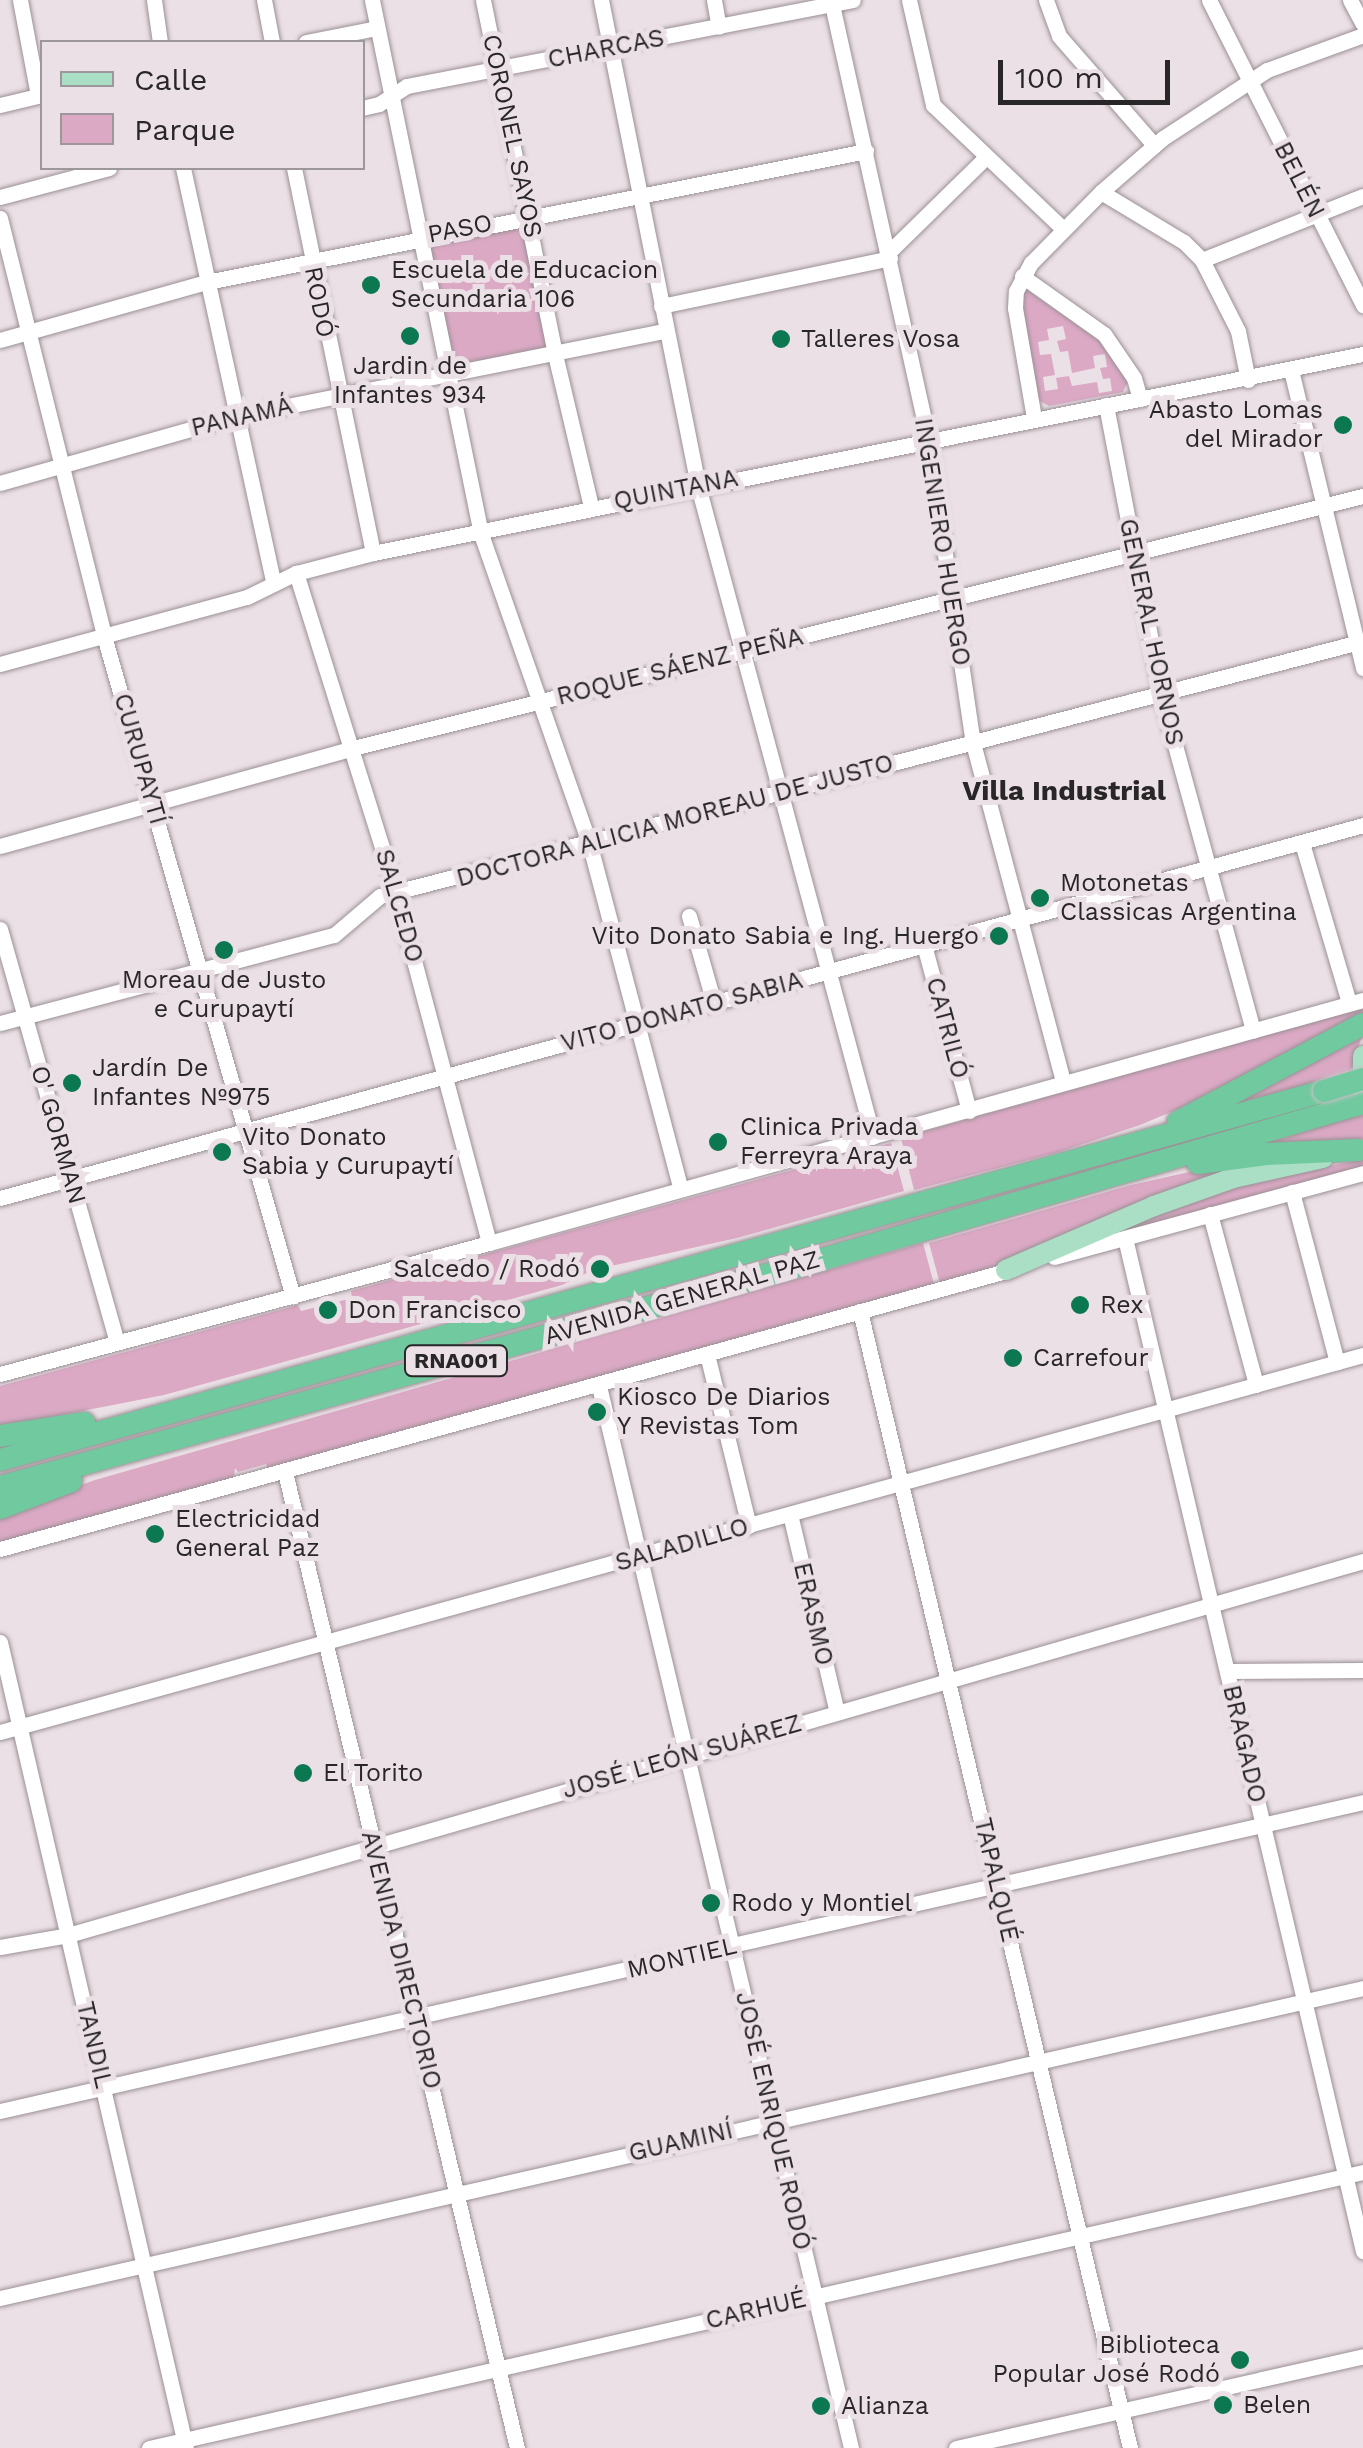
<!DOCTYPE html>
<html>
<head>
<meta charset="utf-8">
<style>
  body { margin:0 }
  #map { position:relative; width:1363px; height:2448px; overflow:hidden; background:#ebe0e6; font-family:"Work Sans",sans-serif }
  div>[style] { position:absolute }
  .green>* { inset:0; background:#dca9c5 }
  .roads { filter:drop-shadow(0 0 2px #9a9095) drop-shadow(0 0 2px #9a9095) }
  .minor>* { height:15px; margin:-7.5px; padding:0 7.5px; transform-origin:7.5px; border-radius:7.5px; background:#fff }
  .major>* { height:20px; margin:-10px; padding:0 10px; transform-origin:10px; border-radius:10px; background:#aadfc5 }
  .highway>* { height:22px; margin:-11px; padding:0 11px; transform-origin:11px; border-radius:11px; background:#71c99f }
  .bridges { filter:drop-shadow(0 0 2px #c3c2c3) drop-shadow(0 0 2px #c3c2c3) }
  .highway-bridge>* { height:22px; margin:-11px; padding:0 11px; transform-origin:11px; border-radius:11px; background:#71c99f }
  .dots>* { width:28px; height:28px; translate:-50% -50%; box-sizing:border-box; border:5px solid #ebe0e6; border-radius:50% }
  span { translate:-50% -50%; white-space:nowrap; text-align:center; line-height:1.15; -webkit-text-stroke:10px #ebe0e6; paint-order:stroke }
  .shield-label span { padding:2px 8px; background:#ebe0e6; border:2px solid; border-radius:8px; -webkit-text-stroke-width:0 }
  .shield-label { font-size:22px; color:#292628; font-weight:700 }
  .street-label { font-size:25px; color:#292628 }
  .poi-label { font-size:25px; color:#292628 }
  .left { translate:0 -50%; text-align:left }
  .right { translate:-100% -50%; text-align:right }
  .neighbourhood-label { font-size:28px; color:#292628; font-weight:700 }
  .legend { position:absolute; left:40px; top:40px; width:325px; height:130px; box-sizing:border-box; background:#ebe0e6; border:2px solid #9d969a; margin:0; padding:12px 18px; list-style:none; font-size:30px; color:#292628 }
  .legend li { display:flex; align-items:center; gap:20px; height:50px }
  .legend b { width:50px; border:2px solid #9d969a }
  .scale { position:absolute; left:998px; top:60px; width:172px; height:45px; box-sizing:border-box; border:5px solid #292628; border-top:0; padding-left:12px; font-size:30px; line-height:35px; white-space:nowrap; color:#292628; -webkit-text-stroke:8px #ebe0e6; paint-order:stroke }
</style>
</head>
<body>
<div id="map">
  <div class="green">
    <div style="clip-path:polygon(525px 225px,548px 347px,451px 366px,426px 253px,431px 241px)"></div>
    <div style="clip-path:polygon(evenodd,1026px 289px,1104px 344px,1128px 381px,1123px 392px,1049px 406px,1036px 399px,1018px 301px,1026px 289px,1063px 326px,1066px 339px,1057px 341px,1060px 352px,1068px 351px,1072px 373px,1095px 368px,1093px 356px,1105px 354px,1107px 367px,1100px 368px,1103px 379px,1110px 378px,1112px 391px,1099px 393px,1097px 382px,1072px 386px,1069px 376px,1056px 378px,1058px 389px,1045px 391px,1043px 377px,1055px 375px,1051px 354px,1040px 355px,1038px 342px,1049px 340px,1047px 329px,1063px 326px)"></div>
    <div style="clip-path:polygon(1363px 1007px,1363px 1018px,1209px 1096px,1140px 1125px,1059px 1152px,914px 1190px,901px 1138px)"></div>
    <div style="clip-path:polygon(1363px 1033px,1350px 1073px,1224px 1107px)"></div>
    <div style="clip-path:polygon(1363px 1115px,1363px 1139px,1248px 1150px,1334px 1122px)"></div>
    <div style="clip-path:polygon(891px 1143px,904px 1191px,737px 1238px,593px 1270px,562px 1285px,164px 1395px,0 1427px,0 1386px,298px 1305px,301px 1311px,352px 1298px,351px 1291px)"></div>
    <div style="clip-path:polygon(1298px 1155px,987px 1269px,940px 1284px,929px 1243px,1131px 1185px,1216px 1166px)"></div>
    <div style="clip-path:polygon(1363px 1160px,1363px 1167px,1100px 1238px,1144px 1216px,1254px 1179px)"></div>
    <div style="clip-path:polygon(923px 1243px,934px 1284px,268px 1469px,266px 1464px,238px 1472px,235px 1468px,234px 1478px,0 1543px,0 1514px,95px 1480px)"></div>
  </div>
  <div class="roads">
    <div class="minor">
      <div style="left:20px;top:0;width:97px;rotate:79.3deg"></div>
      <div style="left:154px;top:0;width:42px;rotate:81.9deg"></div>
      <div style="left:264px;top:0;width:43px;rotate:79.2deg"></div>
      <div style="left:372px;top:0;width:545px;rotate:78.46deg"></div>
      <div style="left:481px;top:534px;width:326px;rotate:70.7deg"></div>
      <div style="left:589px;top:842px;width:359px;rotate:75.2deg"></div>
      <div style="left:483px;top:0;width:357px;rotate:78.5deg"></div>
      <div style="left:554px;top:350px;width:160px;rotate:76.7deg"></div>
      <div style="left:601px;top:0;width:496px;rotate:78.7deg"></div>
      <div style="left:698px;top:486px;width:674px;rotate:74.95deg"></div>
      <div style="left:714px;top:0;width:27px;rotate:80deg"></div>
      <div style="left:831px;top:0;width:450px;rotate:77.5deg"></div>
      <div style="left:928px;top:439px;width:307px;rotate:81.6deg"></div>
      <div style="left:973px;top:743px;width:351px;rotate:75.1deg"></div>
      <div style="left:909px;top:0;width:108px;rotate:77.1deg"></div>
      <div style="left:933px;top:105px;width:180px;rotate:43.6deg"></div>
      <div style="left:1046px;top:0;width:38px;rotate:70deg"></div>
      <div style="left:1059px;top:36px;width:145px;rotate:48.9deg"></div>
      <div style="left:1209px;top:0;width:342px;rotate:63.2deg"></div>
      <div style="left:1350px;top:0;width:27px;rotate:62deg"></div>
      <div style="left:306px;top:42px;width:72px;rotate:-11.2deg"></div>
      <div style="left:0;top:105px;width:43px;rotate:-13.4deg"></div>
      <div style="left:362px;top:108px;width:17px;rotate:-13deg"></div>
      <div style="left:379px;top:104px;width:33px;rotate:-33deg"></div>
      <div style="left:407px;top:86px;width:454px;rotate:-10.9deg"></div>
      <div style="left:183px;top:168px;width:424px;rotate:77.7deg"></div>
      <div style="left:294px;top:168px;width:393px;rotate:78.4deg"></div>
      <div style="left:1101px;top:192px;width:97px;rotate:31.1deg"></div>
      <div style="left:1184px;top:242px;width:25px;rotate:45deg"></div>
      <div style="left:1202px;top:260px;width:80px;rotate:63.1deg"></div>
      <div style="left:1238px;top:331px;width:50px;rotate:78.5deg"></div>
      <div style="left:0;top:197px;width:113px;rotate:-14.9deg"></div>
      <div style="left:0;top:218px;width:431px;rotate:76deg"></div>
      <div style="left:104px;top:636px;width:687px;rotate:74.04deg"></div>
      <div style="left:889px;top:252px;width:134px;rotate:-44.4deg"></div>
      <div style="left:1202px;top:260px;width:173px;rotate:-21.7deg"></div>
      <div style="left:1022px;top:276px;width:100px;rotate:35.3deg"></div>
      <div style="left:1104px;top:334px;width:53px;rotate:55.7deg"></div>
      <div style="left:1134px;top:378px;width:22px;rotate:74deg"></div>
      <div style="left:661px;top:306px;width:234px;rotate:-11.8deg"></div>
      <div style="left:0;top:340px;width:215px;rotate:-15.7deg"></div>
      <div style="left:207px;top:282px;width:672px;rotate:-11.24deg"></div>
      <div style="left:1291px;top:370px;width:307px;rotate:76.4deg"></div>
      <div style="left:1106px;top:405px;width:294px;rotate:79.2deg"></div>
      <div style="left:1161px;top:694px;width:349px;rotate:74.7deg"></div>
      <div style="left:1034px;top:418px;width:112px;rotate:-99.8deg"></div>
      <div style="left:1015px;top:308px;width:17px;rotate:-87deg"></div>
      <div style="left:1016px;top:291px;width:32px;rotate:-62deg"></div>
      <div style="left:1031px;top:263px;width:100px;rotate:-45.4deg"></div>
      <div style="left:1101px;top:192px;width:82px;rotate:-41.1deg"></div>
      <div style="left:1163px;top:138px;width:124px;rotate:-33.2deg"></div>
      <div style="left:1267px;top:70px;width:102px;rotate:-20deg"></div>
      <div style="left:0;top:483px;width:242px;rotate:-15.8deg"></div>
      <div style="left:233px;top:417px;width:440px;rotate:-11.3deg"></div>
      <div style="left:296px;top:573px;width:335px;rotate:72.6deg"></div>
      <div style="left:396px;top:893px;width:362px;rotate:75.1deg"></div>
      <div style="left:0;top:664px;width:256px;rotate:-15.2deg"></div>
      <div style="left:247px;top:597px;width:55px;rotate:-26.1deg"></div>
      <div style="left:296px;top:573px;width:80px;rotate:-14.6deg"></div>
      <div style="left:373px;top:553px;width:1010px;rotate:-11.37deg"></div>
      <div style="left:1302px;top:843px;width:167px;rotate:73.6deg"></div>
      <div style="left:0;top:846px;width:366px;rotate:-15.5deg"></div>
      <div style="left:353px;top:748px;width:1041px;rotate:-14.01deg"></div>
      <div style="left:689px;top:916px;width:91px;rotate:74deg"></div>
      <div style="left:0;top:929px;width:429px;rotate:74.2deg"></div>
      <div style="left:924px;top:945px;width:172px;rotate:74.8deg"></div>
      <div style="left:0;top:1023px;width:345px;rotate:-14.8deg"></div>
      <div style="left:334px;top:935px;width:60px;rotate:-40.3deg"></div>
      <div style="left:380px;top:896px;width:1016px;rotate:-14.54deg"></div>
      <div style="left:1292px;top:1192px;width:176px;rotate:75.2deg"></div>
      <div style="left:0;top:1198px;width:1413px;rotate:-15.3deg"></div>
      <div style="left:1210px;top:1214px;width:177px;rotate:74.9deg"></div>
      <div style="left:1125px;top:1238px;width:1041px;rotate:76.78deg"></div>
      <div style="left:1054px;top:1257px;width:320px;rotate:-15.2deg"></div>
      <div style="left:860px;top:1311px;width:1169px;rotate:76.64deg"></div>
      <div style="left:707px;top:1354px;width:177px;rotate:76.3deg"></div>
      <div style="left:0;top:1374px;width:506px;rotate:-15deg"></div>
      <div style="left:489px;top:1243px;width:907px;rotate:-15.54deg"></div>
      <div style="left:599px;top:1386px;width:1091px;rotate:76.65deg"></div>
      <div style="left:285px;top:1472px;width:1003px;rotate:76.63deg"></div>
      <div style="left:790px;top:1514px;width:204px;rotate:76.7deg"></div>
      <div style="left:0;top:1549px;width:1051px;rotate:-15.45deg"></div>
      <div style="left:0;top:1642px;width:827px;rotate:77.01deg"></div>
      <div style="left:1227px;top:1671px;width:136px;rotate:-0.4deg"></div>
      <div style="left:0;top:1732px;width:1414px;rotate:-15.46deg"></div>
      <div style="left:0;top:1947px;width:69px;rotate:-10deg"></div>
      <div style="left:68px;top:1935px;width:1348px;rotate:-16.11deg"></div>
      <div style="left:0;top:2111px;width:1398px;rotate:-12.77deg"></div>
      <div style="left:0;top:2298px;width:1398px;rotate:-12.81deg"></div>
      <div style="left:149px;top:2448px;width:1245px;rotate:-12.81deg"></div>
      <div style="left:956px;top:2448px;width:417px;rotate:-12.7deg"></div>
    </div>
    <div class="major">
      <div style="left:1363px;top:1056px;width:36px;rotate:90deg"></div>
      <div style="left:1006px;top:1270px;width:161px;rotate:-23.4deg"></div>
      <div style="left:1154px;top:1206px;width:84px;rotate:-19.5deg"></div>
      <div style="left:1233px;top:1178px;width:92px;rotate:-12.5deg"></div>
    </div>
    <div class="highway">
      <div style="left:1178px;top:1122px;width:209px;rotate:-27.9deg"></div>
      <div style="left:1198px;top:1163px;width:69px;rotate:-7.5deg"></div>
      <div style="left:1266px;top:1154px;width:92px;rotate:-2.5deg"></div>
      <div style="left:0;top:1436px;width:85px;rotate:-8.8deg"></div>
      <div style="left:0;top:1460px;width:1374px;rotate:-15.57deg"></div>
      <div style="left:0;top:1487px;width:854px;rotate:-15.48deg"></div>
      <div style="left:823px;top:1259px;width:562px;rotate:-16.11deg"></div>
      <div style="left:0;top:1508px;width:76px;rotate:-20.8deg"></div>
    </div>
  </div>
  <div class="bridges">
    <div class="highway-bridge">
      <div style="left:1324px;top:1091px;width:41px;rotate:-17.1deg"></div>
    </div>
  </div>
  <div class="dots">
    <div style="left:371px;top:285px;background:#0b7852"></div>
    <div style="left:410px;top:336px;background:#0b7852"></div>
    <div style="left:781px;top:339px;background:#0b7852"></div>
    <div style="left:1343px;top:425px;background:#0b7852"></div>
    <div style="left:1040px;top:898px;background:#0b7852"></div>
    <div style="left:999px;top:936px;background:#0b7852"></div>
    <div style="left:224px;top:950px;background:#0b7852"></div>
    <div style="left:72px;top:1083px;background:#0b7852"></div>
    <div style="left:718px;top:1142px;background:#0b7852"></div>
    <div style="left:222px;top:1152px;background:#0b7852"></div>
    <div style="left:600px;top:1269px;background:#0b7852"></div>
    <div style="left:1080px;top:1305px;background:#0b7852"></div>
    <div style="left:328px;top:1310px;background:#0b7852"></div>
    <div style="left:1013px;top:1358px;background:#0b7852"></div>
    <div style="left:597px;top:1412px;background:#0b7852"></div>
    <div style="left:155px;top:1534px;background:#0b7852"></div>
    <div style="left:303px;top:1773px;background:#0b7852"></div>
    <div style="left:711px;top:1903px;background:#0b7852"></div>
    <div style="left:1240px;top:2360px;background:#0b7852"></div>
    <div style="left:1223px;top:2405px;background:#0b7852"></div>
    <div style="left:821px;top:2406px;background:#0b7852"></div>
  </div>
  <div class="shield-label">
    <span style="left:456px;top:1361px">RNA001</span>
  </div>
  <div class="street-label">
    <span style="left:606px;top:49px;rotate:-11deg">CHARCAS</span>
    <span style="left:512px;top:136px;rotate:78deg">CORONEL SAYOS</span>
    <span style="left:1299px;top:180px;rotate:63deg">BELÉN</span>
    <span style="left:460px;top:229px;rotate:-11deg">PASO</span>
    <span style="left:319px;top:302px;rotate:79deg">RODÓ</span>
    <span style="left:242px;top:417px;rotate:-13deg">PANAMÁ</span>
    <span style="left:676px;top:490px;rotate:-11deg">QUINTANA</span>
    <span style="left:942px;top:542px;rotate:81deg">INGENIERO HUERGO</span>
    <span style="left:1151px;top:632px;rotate:78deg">GENERAL HORNOS</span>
    <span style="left:680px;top:667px;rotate:-14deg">ROQUE SÁENZ PEÑA</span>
    <span style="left:140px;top:759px;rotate:74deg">CURUPAYTÍ</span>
    <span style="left:675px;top:821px;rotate:-15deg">DOCTORA ALICIA MOREAU DE JUSTO</span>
    <span style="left:399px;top:906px;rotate:74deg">SALCEDO</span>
    <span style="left:682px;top:1012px;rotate:-15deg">VITO DONATO SABIA</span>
    <span style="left:947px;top:1028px;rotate:75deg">CATRILÓ</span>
    <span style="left:58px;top:1135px;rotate:74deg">O' GORMAN</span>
    <span style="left:682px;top:1298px;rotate:-16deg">AVENIDA GENERAL PAZ</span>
    <span style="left:682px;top:1545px;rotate:-16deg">SALADILLO</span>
    <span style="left:813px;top:1614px;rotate:77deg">ERASMO</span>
    <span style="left:1244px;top:1744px;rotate:77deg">BRAGADO</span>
    <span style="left:682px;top:1757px;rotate:-16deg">JOSÉ LEÓN SUÁREZ</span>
    <span style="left:996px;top:1880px;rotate:77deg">TAPALQUÉ</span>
    <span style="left:682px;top:1958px;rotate:-13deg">MONTIEL</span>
    <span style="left:401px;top:1960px;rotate:76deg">AVENIDA DIRECTORIO</span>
    <span style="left:94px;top:2045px;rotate:77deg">TANDIL</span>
    <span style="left:773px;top:2121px;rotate:77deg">JOSÉ ENRIQUE RODÓ</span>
    <span style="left:681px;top:2142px;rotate:-13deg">GUAMINÍ</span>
    <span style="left:756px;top:2310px;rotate:-13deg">CARHUÉ</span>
  </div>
  <div class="poi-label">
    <span class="left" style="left:391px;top:285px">Escuela de Educacion<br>Secundaria 106</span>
    <span class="left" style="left:801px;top:339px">Talleres Vosa</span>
    <span style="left:410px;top:381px">Jardin de<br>Infantes 934</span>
    <span class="right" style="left:1323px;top:425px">Abasto Lomas<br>del Mirador</span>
    <span class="left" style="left:1060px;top:898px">Motonetas<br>Classicas Argentina</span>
    <span class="right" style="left:979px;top:936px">Vito Donato Sabia e Ing. Huergo</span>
    <span style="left:224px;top:995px">Moreau de Justo<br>e Curupaytí</span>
    <span class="left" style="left:92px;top:1083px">Jardín De<br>Infantes Nº975</span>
    <span class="left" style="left:740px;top:1142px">Clinica Privada<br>Ferreyra Araya</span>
    <span class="left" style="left:242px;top:1152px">Vito Donato<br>Sabia y Curupaytí</span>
    <span class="right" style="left:580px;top:1269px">Salcedo / Rodó</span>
    <span class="left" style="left:1100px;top:1305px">Rex</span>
    <span class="left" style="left:348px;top:1310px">Don Francisco</span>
    <span class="left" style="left:1033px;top:1358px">Carrefour</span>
    <span class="left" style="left:617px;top:1412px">Kiosco De Diarios<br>Y Revistas Tom</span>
    <span class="left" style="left:175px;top:1534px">Electricidad<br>General Paz</span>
    <span class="left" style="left:323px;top:1773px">El Torito</span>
    <span class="left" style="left:731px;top:1903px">Rodo y Montiel</span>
    <span class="right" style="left:1220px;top:2360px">Biblioteca<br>Popular José Rodó</span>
    <span class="left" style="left:1243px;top:2405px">Belen</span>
    <span class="left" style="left:841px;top:2406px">Alianza</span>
  </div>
  <div class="neighbourhood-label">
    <span style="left:1064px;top:791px">Villa Industrial</span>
  </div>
  <ul class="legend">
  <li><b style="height:12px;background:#aadfc5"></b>Calle</li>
  <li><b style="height:28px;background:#dca9c5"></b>Parque</li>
  </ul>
  <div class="scale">100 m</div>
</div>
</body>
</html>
